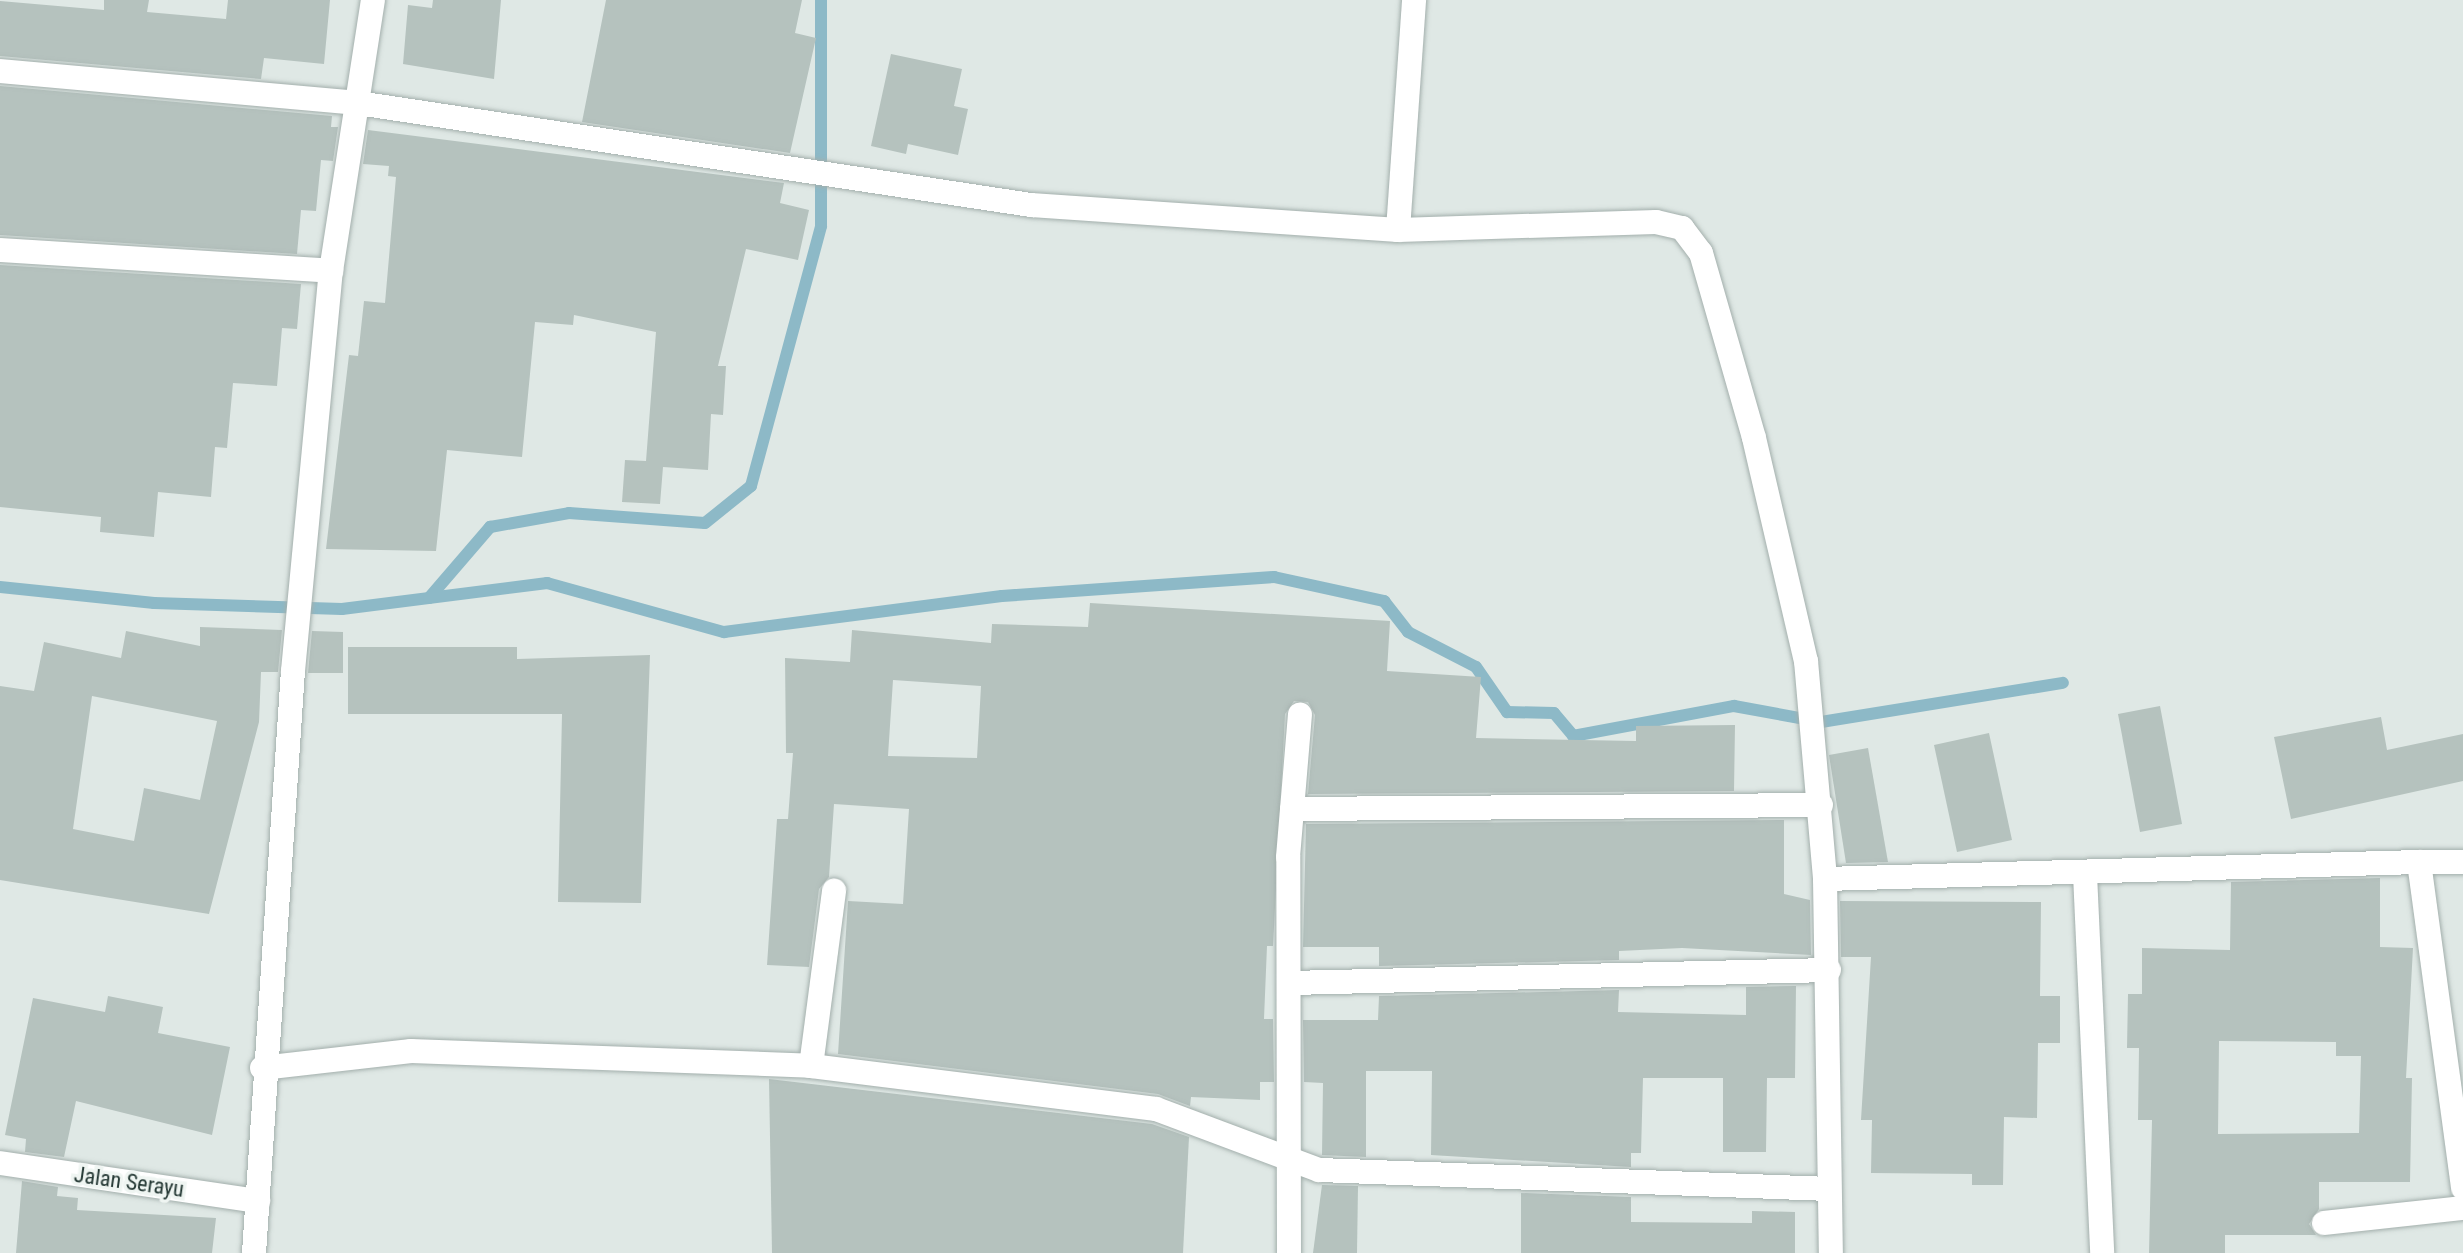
<!DOCTYPE html>
<html>
<head>
<meta charset="utf-8">
<style>
  body { margin:0 }
  #map { position:relative; width:2463px; height:1253px; overflow:hidden; background:#dfe8e5; font-family:"Roboto Condensed",sans-serif }
  div>[style] { position:absolute }
  .stream>* { height:12px; margin:-6px; padding:0 6px; transform-origin:6px; border-radius:6px; background:#8db9c7 }
  .building>* { inset:0; background:#b5c2be }
  .roads { filter:drop-shadow(0 0 2px #a3afac) drop-shadow(0 0 2px #a3afac) }
  .minor>* { height:24px; margin:-12px; padding:0 12px; transform-origin:12px; border-radius:12px; background:#fff }
  span { translate:-50% -50%; white-space:nowrap; text-align:center; line-height:1.15; -webkit-text-stroke:7px #eff5f2; paint-order:stroke }
  .street-label { font-size:22px; color:#223632 }
</style>
</head>
<body>
<div id="map">
  <div class="stream">
    <div style="left:0;top:587px;width:155px;rotate:5.9deg"></div>
    <div style="left:154px;top:603px;width:188px;rotate:1.8deg"></div>
    <div style="left:342px;top:609px;width:207px;rotate:-7.2deg"></div>
    <div style="left:547px;top:583px;width:184px;rotate:15.5deg"></div>
    <div style="left:724px;top:632px;width:280px;rotate:-7.4deg"></div>
    <div style="left:1002px;top:596px;width:273px;rotate:-4deg"></div>
    <div style="left:1274px;top:577px;width:113px;rotate:12.3deg"></div>
    <div style="left:1384px;top:601px;width:39px;rotate:52deg"></div>
    <div style="left:1408px;top:632px;width:76px;rotate:27.2deg"></div>
    <div style="left:1476px;top:667px;width:55px;rotate:55.4deg"></div>
    <div style="left:1507px;top:712px;width:47px;rotate:1.2deg"></div>
    <div style="left:1554px;top:713px;width:30px;rotate:50deg"></div>
    <div style="left:1573px;top:736px;width:164px;rotate:-10.6deg"></div>
    <div style="left:1734px;top:706px;width:88px;rotate:10.4deg"></div>
    <div style="left:1821px;top:722px;width:245px;rotate:-9.2deg"></div>
    <div style="left:429px;top:598px;width:94px;rotate:-49.3deg"></div>
    <div style="left:490px;top:527px;width:80px;rotate:-10deg"></div>
    <div style="left:569px;top:513px;width:136px;rotate:4.2deg"></div>
    <div style="left:705px;top:523px;width:59px;rotate:-38.8deg"></div>
    <div style="left:751px;top:486px;width:269px;rotate:-74.9deg"></div>
    <div style="left:821px;top:226px;width:226px;rotate:-90deg"></div>
  </div>
  <div class="building">
    <div style="clip-path:polygon(104px 0,149px 0,147px 12px,226px 19px,228px 0,330px 0,324px 64px,264px 58px,261px 79px,0 56px,0 1px,104px 10px)"></div>
    <div style="clip-path:polygon(433px 0,501px 0,494px 79px,403px 64px,408px 5px,432px 8px)"></div>
    <div style="clip-path:polygon(606px 0,802px 0,795px 33px,816px 38px,790px 153px,582px 122px)"></div>
    <div style="clip-path:polygon(891px 54px,962px 69px,954px 106px,968px 109px,958px 155px,908px 144px,906px 154px,871px 146px)"></div>
    <div style="clip-path:polygon(0 86px,332px 116px,331px 127px,338px 127px,333px 161px,321px 160px,316px 211px,301px 210px,297px 254px,0 235px)"></div>
    <div style="clip-path:polygon(368px 130px,784px 183px,780px 203px,809px 210px,798px 260px,746px 249px,718px 366px,726px 366px,723px 415px,711px 414px,708px 470px,663px 467px,660px 504px,622px 502px,625px 460px,646px 461px,656px 332px,574px 315px,573px 325px,535px 322px,522px 457px,447px 450px,436px 551px,326px 549px,349px 355px,358px 356px,364px 301px,385px 303px,396px 177px,388px 176px,389px 166px,363px 164px)"></div>
    <div style="clip-path:polygon(0 265px,301px 284px,297px 329px,282px 328px,277px 386px,233px 383px,227px 448px,215px 447px,211px 497px,158px 492px,154px 537px,100px 532px,101px 517px,0 507px)"></div>
    <div style="clip-path:polygon(evenodd,1090px 603px,1390px 621px,1387px 671px,1481px 677px,1476px 738px,1636px 741px,1636px 726px,1735px 725px,1734px 791px,1308px 794px,1315px 715px,1308px 702px,1294px 701px,1285px 714px,1273px 946px,1267px 946px,1264px 1019px,1273px 1019px,1274px 1082px,1260px 1082px,1260px 1100px,1191px 1097px,1190px 1106px,1158px 1094px,838px 1054px,848px 901px,903px 904px,909px 809px,834px 804px,829px 877px,819px 889px,809px 967px,767px 965px,777px 819px,788px 819px,793px 753px,786px 753px,785px 658px,850px 662px,852px 630px,991px 643px,992px 624px,1088px 627px,1090px 603px,893px 680px,981px 686px,977px 758px,888px 756px,893px 680px)"></div>
    <div style="clip-path:polygon(evenodd,200px 627px,282px 630px,278px 672px,261px 672px,259px 722px,209px 914px,0 880px,0 686px,34px 691px,44px 642px,121px 658px,126px 631px,200px 646px,200px 627px,92px 696px,217px 721px,200px 800px,144px 788px,134px 841px,73px 829px,92px 696px)"></div>
    <div style="clip-path:polygon(312px 631px,343px 632px,343px 673px,308px 673px)"></div>
    <div style="clip-path:polygon(348px 647px,517px 647px,517px 659px,650px 655px,641px 903px,558px 902px,562px 714px,348px 714px)"></div>
    <div style="clip-path:polygon(2160px 706px,2182px 824px,2140px 832px,2118px 714px)"></div>
    <div style="clip-path:polygon(2381px 717px,2387px 750px,2463px 734px,2463px 781px,2291px 819px,2274px 737px)"></div>
    <div style="clip-path:polygon(1989px 733px,2012px 840px,1957px 852px,1934px 745px)"></div>
    <div style="clip-path:polygon(1868px 748px,1888px 862px,1846px 863px,1829px 755px)"></div>
    <div style="clip-path:polygon(1784px 820px,1784px 894px,1810px 900px,1811px 955px,1682px 948px,1619px 951px,1619px 960px,1379px 966px,1379px 947px,1303px 947px,1306px 824px)"></div>
    <div style="clip-path:polygon(evenodd,2380px 878px,2380px 947px,2413px 948px,2406px 1078px,2412px 1078px,2410px 1182px,2319px 1182px,2319px 1209px,2309px 1224px,2316px 1235px,2225px 1235px,2225px 1253px,2149px 1253px,2152px 1120px,2138px 1120px,2139px 1048px,2127px 1048px,2128px 994px,2142px 994px,2142px 948px,2230px 950px,2231px 882px,2380px 878px,2219px 1041px,2336px 1042px,2336px 1056px,2361px 1056px,2359px 1133px,2218px 1134px,2219px 1041px)"></div>
    <div style="clip-path:polygon(1840px 901px,2041px 902px,2040px 996px,2060px 996px,2060px 1043px,2038px 1043px,2037px 1118px,2004px 1117px,2003px 1185px,1972px 1185px,1972px 1174px,1871px 1173px,1872px 1120px,1861px 1120px,1871px 957px,1841px 957px)"></div>
    <div style="clip-path:polygon(1796px 986px,1795px 1078px,1767px 1078px,1766px 1152px,1723px 1152px,1723px 1078px,1643px 1078px,1641px 1153px,1631px 1153px,1631px 1167px,1431px 1155px,1432px 1071px,1366px 1071px,1366px 1157px,1322px 1155px,1323px 1083px,1304px 1082px,1303px 1020px,1378px 1020px,1379px 996px,1619px 990px,1618px 1012px,1746px 1015px,1746px 987px)"></div>
    <div style="clip-path:polygon(108px 996px,163px 1007px,158px 1033px,230px 1047px,212px 1135px,76px 1101px,64px 1157px,25px 1152px,26px 1139px,5px 1135px,33px 998px,105px 1012px)"></div>
    <div style="clip-path:polygon(769px 1079px,1152px 1124px,1189px 1137px,1183px 1253px,772px 1253px)"></div>
    <div style="clip-path:polygon(22px 1181px,58px 1187px,57px 1196px,78px 1198px,77px 1210px,216px 1218px,212px 1253px,16px 1253px)"></div>
    <div style="clip-path:polygon(1322px 1185px,1358px 1186px,1357px 1253px,1313px 1253px)"></div>
    <div style="clip-path:polygon(1521px 1193px,1631px 1197px,1631px 1222px,1752px 1223px,1752px 1211px,1795px 1212px,1795px 1253px,1521px 1253px)"></div>
  </div>
  <div class="roads">
    <div class="minor">
      <div style="left:0;top:71px;width:359px;rotate:5.1deg"></div>
      <div style="left:358px;top:103px;width:681px;rotate:8.62deg"></div>
      <div style="left:1031px;top:205px;width:368px;rotate:3.9deg"></div>
      <div style="left:1398px;top:230px;width:258px;rotate:-1.8deg"></div>
      <div style="left:1656px;top:222px;width:27px;rotate:13deg"></div>
      <div style="left:1682px;top:228px;width:31px;rotate:53deg"></div>
      <div style="left:1701px;top:253px;width:192px;rotate:74deg"></div>
      <div style="left:1754px;top:438px;width:229px;rotate:76.9deg"></div>
      <div style="left:1806px;top:661px;width:219px;rotate:85deg"></div>
      <div style="left:1825px;top:879px;width:374px;rotate:89.1deg"></div>
      <div style="left:1398px;top:230px;width:231px;rotate:-86deg"></div>
      <div style="left:0;top:250px;width:332px;rotate:3.6deg"></div>
      <div style="left:1292px;top:809px;width:529px;rotate:-0.43deg"></div>
      <div style="left:2419px;top:862px;width:44px"></div>
      <div style="left:2085px;top:874px;width:379px;rotate:87.4deg"></div>
      <div style="left:1825px;top:879px;width:594px;rotate:-1.64deg"></div>
      <div style="left:2419px;top:862px;width:329px;rotate:82.3deg"></div>
      <div style="left:1290px;top:983px;width:539px;rotate:-1.38deg"></div>
      <div style="left:811px;top:1066px;width:177px;rotate:-82.5deg"></div>
      <div style="left:262px;top:1068px;width:150px;rotate:-6.5deg"></div>
      <div style="left:411px;top:1051px;width:400px;rotate:2.1deg"></div>
      <div style="left:811px;top:1066px;width:348px;rotate:7.1deg"></div>
      <div style="left:1156px;top:1109px;width:174px;rotate:20.5deg"></div>
      <div style="left:1319px;top:1170px;width:510px;rotate:2.13deg"></div>
      <div style="left:0;top:1163px;width:261px;rotate:8.4deg"></div>
      <div style="left:2324px;top:1223px;width:140px;rotate:-6.2deg"></div>
      <div style="left:254px;top:1253px;width:583px;rotate:-86.17deg"></div>
      <div style="left:293px;top:671px;width:402px;rotate:-84.6deg"></div>
      <div style="left:331px;top:271px;width:274px;rotate:-81.2deg"></div>
      <div style="left:1289px;top:1253px;width:396px;rotate:-90.1deg"></div>
      <div style="left:1288px;top:857px;width:143px;rotate:-85.2deg"></div>
    </div>
  </div>
  <div class="street-label">
    <span style="left:129px;top:1182px;rotate:8deg">Jalan Serayu</span>
  </div>
</div>
</body>
</html>
